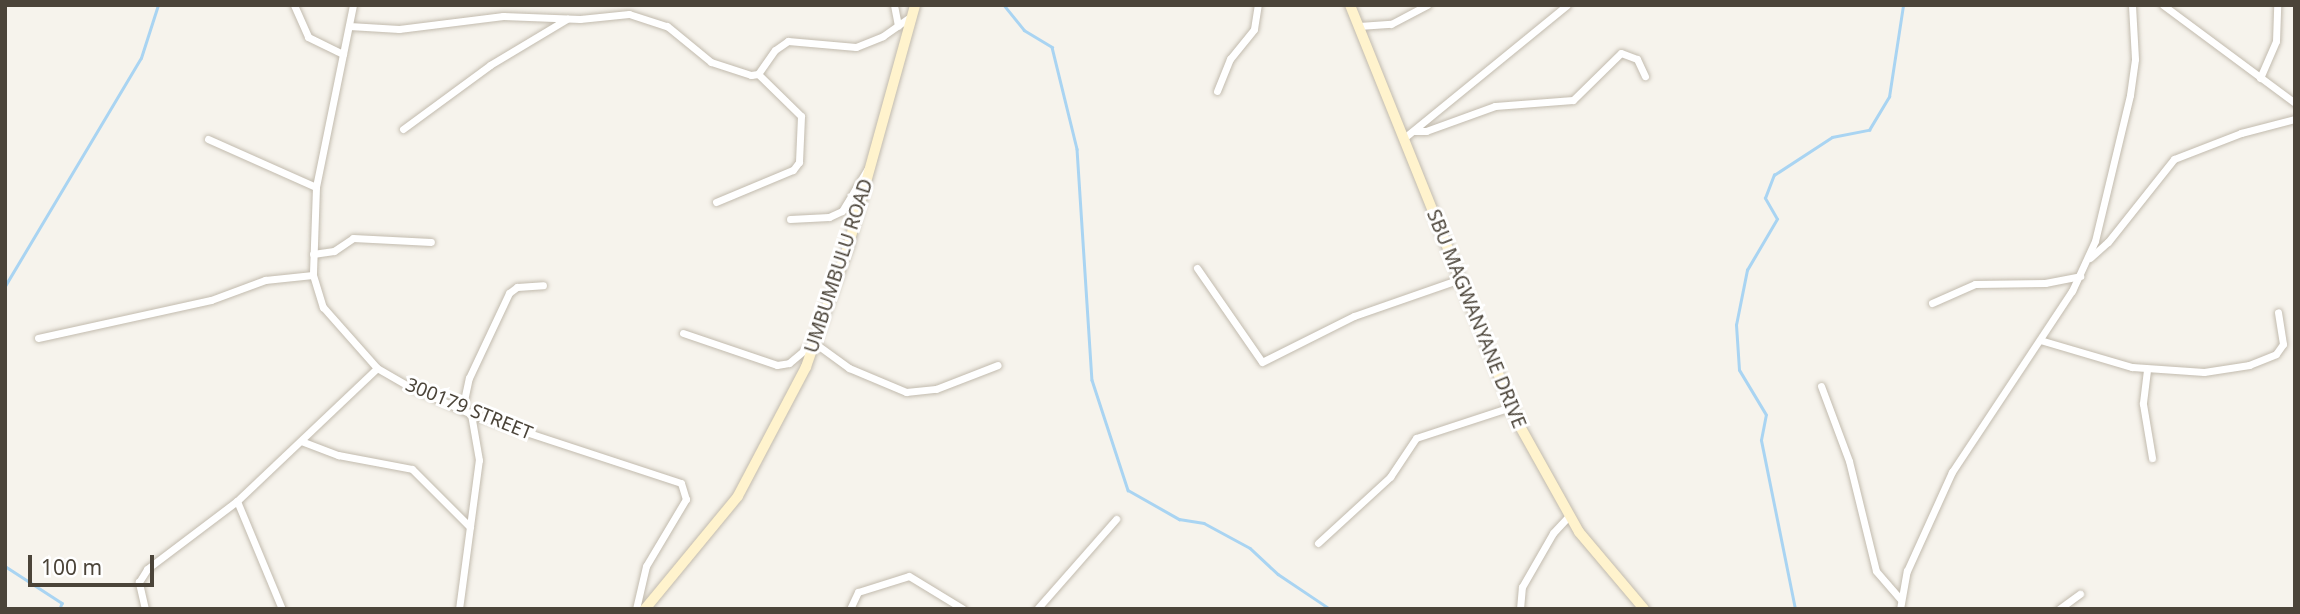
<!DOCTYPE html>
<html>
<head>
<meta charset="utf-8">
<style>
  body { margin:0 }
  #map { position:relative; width:2300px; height:614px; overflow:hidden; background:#f6f3ec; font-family:"Noto Sans",sans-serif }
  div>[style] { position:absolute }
  .stream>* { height:2.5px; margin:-1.25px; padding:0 1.25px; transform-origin:1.25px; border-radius:1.25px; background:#a9d4f2 }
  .roads { filter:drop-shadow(0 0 2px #c2bbae) drop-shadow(0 0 2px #c2bbae) }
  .street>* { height:7px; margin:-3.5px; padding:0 3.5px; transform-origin:3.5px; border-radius:3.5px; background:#fff }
  .secondary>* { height:10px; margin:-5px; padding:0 5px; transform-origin:5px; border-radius:5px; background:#fff3cd }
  span { translate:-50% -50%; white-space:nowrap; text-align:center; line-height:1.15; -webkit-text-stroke:6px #fff; paint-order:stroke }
  .street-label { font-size:19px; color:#4b4439 }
  .frame { position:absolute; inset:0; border:7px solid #4b4439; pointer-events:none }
  .scale { position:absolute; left:28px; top:555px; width:126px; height:32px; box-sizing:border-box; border:4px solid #4b4439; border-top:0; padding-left:9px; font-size:21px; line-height:24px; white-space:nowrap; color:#4b4439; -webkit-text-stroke:5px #fff; paint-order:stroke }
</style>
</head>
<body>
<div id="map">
  <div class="stream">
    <div style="left:1004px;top:5px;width:32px;rotate:51deg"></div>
    <div style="left:1024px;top:30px;width:33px;rotate:31deg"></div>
    <div style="left:1052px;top:47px;width:105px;rotate:76.2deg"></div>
    <div style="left:1077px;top:149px;width:231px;rotate:86.3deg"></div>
    <div style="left:1092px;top:380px;width:116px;rotate:71.9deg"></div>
    <div style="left:1128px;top:490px;width:59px;rotate:29.6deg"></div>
    <div style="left:1179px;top:519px;width:25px;rotate:9deg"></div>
    <div style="left:1204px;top:523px;width:52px;rotate:28.5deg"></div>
    <div style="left:1250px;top:548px;width:38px;rotate:43deg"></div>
    <div style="left:1278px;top:574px;width:63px;rotate:33.9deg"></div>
    <div style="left:5px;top:286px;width:265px;rotate:-59.2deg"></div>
    <div style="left:141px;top:58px;width:56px;rotate:-72.2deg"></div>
    <div style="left:5px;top:566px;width:68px;rotate:33deg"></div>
    <div style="left:62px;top:603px;width:6px;rotate:108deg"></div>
    <div style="left:1795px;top:609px;width:172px;rotate:-101.4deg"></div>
    <div style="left:1761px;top:440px;width:25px;rotate:-79deg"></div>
    <div style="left:1766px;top:415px;width:52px;rotate:-121deg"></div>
    <div style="left:1739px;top:370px;width:45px;rotate:-93.8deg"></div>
    <div style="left:1736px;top:325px;width:56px;rotate:-78.7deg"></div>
    <div style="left:1747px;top:270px;width:59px;rotate:-59.5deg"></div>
    <div style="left:1777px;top:219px;width:24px;rotate:-120deg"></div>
    <div style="left:1765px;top:198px;width:25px;rotate:-69deg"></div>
    <div style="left:1774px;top:175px;width:69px;rotate:-33.2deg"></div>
    <div style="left:1832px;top:137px;width:38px;rotate:-11deg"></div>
    <div style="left:1869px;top:130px;width:39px;rotate:-59deg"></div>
    <div style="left:1889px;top:97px;width:93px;rotate:-81.3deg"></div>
  </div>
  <div class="roads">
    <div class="street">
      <div style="left:294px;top:5px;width:35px;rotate:66deg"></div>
      <div style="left:308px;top:37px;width:39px;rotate:26deg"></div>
      <div style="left:353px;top:5px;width:186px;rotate:101.5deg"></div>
      <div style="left:316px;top:187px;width:88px;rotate:92deg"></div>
      <div style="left:313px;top:275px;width:34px;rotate:73deg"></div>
      <div style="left:323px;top:307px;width:81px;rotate:48.5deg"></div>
      <div style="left:377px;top:368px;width:34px;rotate:30deg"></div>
      <div style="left:407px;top:385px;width:70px;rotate:24.4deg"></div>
      <div style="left:471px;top:414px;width:221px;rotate:18.2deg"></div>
      <div style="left:681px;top:483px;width:17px;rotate:73deg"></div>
      <div style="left:686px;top:499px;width:78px;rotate:120.8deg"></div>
      <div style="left:646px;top:566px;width:44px;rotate:103.1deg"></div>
      <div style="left:894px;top:5px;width:21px;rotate:79deg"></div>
      <div style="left:2163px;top:5px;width:164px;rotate:36.6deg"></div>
      <div style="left:349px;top:26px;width:50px;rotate:3.4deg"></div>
      <div style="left:399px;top:29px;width:105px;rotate:-7.1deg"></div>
      <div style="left:503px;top:16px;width:77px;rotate:2.2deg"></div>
      <div style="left:580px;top:19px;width:49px;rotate:-5.8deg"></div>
      <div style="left:629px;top:14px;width:40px;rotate:18deg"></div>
      <div style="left:667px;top:26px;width:57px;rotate:39.3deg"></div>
      <div style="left:711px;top:62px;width:42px;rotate:18deg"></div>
      <div style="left:751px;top:75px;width:7px;rotate:-8deg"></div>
      <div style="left:758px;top:74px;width:29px;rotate:-55deg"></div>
      <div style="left:775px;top:50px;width:16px;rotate:-35deg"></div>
      <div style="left:788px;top:41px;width:68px;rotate:5deg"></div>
      <div style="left:856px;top:47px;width:29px;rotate:-22deg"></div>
      <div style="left:883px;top:36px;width:35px;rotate:-35deg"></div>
      <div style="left:1359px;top:26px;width:32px;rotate:-4deg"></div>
      <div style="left:1391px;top:24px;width:41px;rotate:-27.8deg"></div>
      <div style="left:2260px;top:78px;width:40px;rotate:-66.6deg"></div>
      <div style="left:2276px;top:41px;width:36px;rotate:-88deg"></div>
      <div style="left:1217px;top:91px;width:35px;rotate:-68deg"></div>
      <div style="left:1230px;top:59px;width:38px;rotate:-51deg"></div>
      <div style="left:1254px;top:29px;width:24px;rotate:-81deg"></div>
      <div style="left:403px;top:129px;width:108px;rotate:-36.3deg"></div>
      <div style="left:490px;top:65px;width:90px;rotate:-30.9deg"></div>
      <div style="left:1414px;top:131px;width:12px"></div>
      <div style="left:1426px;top:131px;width:73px;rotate:-19.9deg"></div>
      <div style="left:1495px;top:106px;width:78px;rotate:-4.4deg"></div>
      <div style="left:1573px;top:100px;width:67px;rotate:-44.4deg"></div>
      <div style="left:1621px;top:53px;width:17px;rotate:21deg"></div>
      <div style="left:1637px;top:59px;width:19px;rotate:65deg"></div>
      <div style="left:1404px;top:138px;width:210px;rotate:-39.2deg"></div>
      <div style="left:208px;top:139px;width:118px;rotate:24deg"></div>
      <div style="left:716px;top:202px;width:83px;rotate:-22.6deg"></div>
      <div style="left:793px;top:170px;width:10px;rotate:-53deg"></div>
      <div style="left:799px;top:162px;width:46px;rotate:-87.5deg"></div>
      <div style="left:801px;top:116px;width:60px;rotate:-135.7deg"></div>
      <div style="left:790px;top:219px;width:39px;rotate:-3deg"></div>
      <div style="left:829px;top:217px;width:14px;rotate:-25deg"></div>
      <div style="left:842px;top:211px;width:50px;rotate:-58.8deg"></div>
      <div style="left:313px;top:254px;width:21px;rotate:-8deg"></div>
      <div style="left:334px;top:251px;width:23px;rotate:-34deg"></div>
      <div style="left:353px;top:238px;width:78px;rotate:2.9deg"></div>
      <div style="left:2090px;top:258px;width:24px;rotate:-42deg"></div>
      <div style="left:2108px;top:242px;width:106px;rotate:-51.5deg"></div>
      <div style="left:2174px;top:159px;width:72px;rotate:-21.2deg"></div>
      <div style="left:2241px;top:133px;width:56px;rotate:-14.5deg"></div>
      <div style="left:1197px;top:268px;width:114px;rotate:55.3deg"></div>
      <div style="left:1262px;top:362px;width:103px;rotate:-26.6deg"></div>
      <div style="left:1354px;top:316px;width:112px;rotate:-19.2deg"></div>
      <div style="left:1932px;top:303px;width:47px;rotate:-23.8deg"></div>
      <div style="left:1975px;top:284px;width:70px;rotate:-0.8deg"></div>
      <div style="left:2045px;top:283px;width:36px;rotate:-11deg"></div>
      <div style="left:683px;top:333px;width:99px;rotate:18.8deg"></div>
      <div style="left:777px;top:365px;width:12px;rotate:-9deg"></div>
      <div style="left:789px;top:363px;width:34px;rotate:-40deg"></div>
      <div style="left:38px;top:338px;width:177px;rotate:-12.4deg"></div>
      <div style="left:211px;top:300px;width:58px;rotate:-20.3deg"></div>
      <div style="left:265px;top:280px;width:48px;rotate:-5.9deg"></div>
      <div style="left:2040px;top:340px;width:96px;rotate:16.4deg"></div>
      <div style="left:2132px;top:367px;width:72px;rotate:4deg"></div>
      <div style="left:2204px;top:372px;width:46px;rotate:-8.8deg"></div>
      <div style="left:2249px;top:365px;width:29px;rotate:-22deg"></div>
      <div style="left:2276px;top:354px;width:12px;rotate:-55deg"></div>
      <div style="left:2283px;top:344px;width:32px;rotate:-99deg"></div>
      <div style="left:816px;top:344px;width:41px;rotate:36deg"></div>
      <div style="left:849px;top:368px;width:62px;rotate:22.8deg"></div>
      <div style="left:906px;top:392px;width:30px;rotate:-6deg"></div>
      <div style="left:936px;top:389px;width:66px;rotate:-21.2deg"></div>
      <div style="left:2147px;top:370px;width:34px;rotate:97deg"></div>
      <div style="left:2143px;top:404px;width:55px;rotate:80.5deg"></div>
      <div style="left:1821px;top:386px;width:80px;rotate:69.5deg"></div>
      <div style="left:1849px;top:461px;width:113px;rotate:76.2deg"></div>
      <div style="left:1876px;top:571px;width:38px;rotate:49deg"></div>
      <div style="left:462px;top:410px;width:33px;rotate:-78deg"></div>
      <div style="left:469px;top:378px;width:94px;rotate:-64.8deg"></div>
      <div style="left:509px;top:293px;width:10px;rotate:-37deg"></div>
      <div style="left:517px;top:287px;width:26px;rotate:-4deg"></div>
      <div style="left:301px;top:441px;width:40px;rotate:21deg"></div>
      <div style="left:338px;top:455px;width:75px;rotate:10.7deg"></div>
      <div style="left:412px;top:469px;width:82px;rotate:45deg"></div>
      <div style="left:237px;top:501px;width:117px;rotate:67.4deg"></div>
      <div style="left:1318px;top:543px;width:98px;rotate:-42.5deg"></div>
      <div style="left:1390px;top:477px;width:47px;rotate:-56.3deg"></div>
      <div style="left:1416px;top:438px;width:100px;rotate:-18.1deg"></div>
      <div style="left:145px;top:609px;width:28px;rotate:-103deg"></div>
      <div style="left:139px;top:582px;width:15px;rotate:-58deg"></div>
      <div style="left:147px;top:569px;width:113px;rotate:-37.1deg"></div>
      <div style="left:237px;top:501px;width:193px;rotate:-43.5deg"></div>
      <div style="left:459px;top:609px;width:150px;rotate:-82.4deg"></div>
      <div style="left:479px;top:460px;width:47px;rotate:-99.9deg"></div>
      <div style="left:850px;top:609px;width:19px;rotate:-65deg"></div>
      <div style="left:858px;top:592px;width:53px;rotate:-17.4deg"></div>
      <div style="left:909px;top:576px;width:63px;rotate:31.4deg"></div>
      <div style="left:1037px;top:609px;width:120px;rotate:-48.7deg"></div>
      <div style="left:1520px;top:609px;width:22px;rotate:-85deg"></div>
      <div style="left:1522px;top:587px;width:62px;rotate:-60.1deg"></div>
      <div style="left:1553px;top:533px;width:23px;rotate:-47deg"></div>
      <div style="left:1900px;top:609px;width:39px;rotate:-80deg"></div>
      <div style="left:1907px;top:571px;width:109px;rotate:-65.6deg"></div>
      <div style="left:1952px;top:472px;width:217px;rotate:-56.5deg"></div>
      <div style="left:2072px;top:291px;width:55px;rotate:-65.3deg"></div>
      <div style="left:2095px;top:241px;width:150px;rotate:-76.5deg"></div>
      <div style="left:2130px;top:95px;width:36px;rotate:-82deg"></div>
      <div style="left:2135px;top:59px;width:54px;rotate:-93.2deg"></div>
      <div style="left:2059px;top:609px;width:26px;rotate:-36deg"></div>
    </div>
    <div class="secondary">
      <div style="left:1350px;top:5px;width:448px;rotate:68.1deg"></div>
      <div style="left:1517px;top:421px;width:127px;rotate:60.8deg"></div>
      <div style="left:1579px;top:532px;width:101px;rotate:49.8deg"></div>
      <div style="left:645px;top:609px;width:146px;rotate:-50.5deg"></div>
      <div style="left:738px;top:496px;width:146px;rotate:-62.2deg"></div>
      <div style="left:806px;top:367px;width:127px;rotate:-70.7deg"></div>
      <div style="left:848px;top:247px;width:251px;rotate:-74.5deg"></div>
    </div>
  </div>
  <div class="street-label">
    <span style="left:839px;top:266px;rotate:-72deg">UMBUMBULU ROAD</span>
    <span style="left:1476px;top:319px;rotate:68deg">SBU MAGWANYANE DRIVE</span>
    <span style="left:469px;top:409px;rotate:22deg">300179 STREET</span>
  </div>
  <div class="frame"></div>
  <div class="scale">100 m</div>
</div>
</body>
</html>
